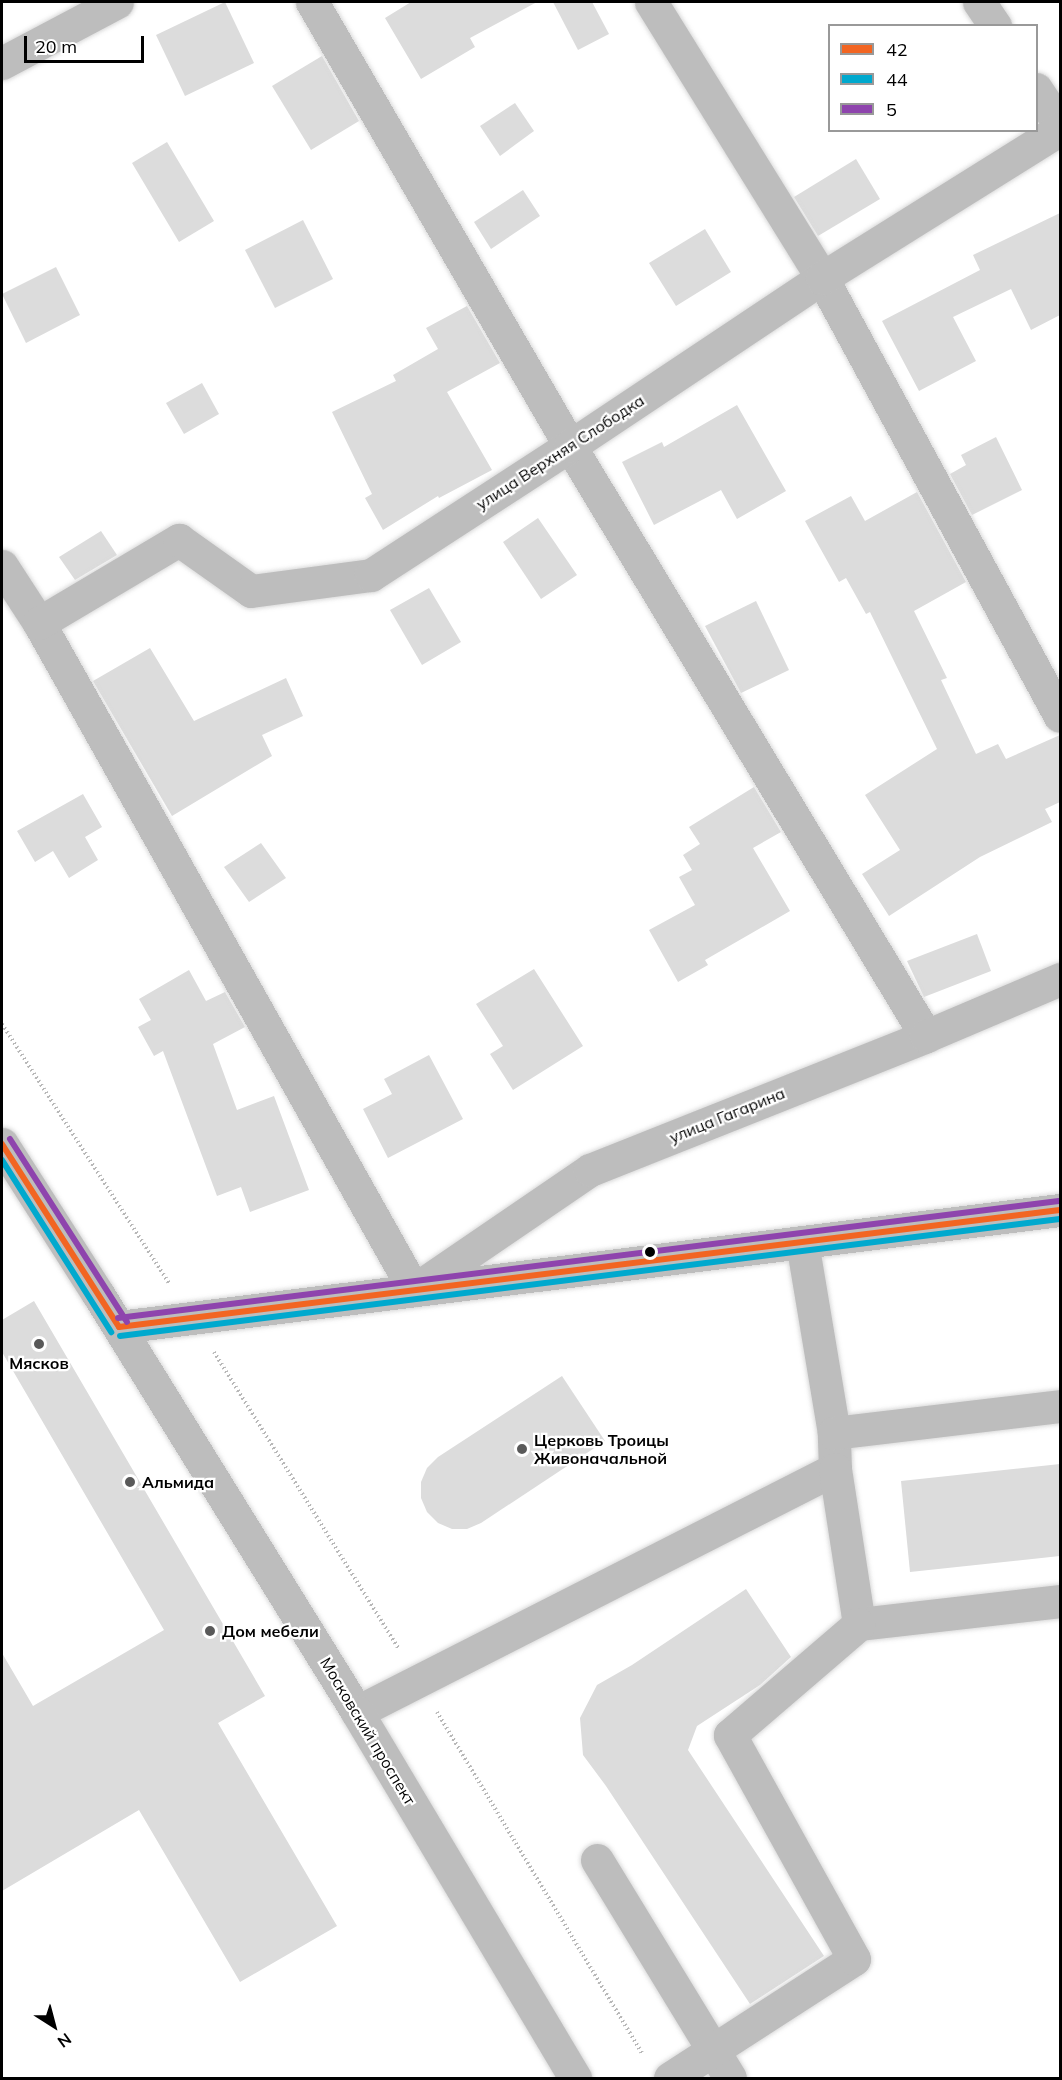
<!DOCTYPE html>
<html>
<head>
<meta charset="utf-8">
<style>
  body { margin:0 }
  #map { position:relative; width:1062px; height:2080px; overflow:hidden; background:#fff; font-family:Mulish,sans-serif }
  div>[style] { position:absolute }
  .building>* { inset:0; background:#dcdcdc }
  .path>* { height:4px; margin-top:-2px; transform-origin:0; background:repeating-linear-gradient(90deg,#b8b8b8 0 1.5px,transparent 0 4.5px) }
  .roads { filter:drop-shadow(0 0 2px #dbdbdb) drop-shadow(0 0 2px #dbdbdb) }
  .minor>* { height:33px; margin:-16.5px; padding:0 16.5px; transform-origin:16.5px; border-radius:16.5px; background:#bdbdbd }
  .major>* { height:33px; margin:-16.5px; padding:0 16.5px; transform-origin:16.5px; border-radius:16.5px; background:#bdbdbd }
  .bus-1>* { height:6px; margin:-3px; padding:0 3px; transform-origin:3px; border-radius:3px; background:#f26522 }
  .bus-2>* { height:6px; margin:-3px; padding:0 3px; transform-origin:3px; border-radius:3px; background:#00a9ce }
  .bus-3>* { height:6px; margin:-3px; padding:0 3px; transform-origin:3px; border-radius:3px; background:#8e44ad }
  .dots>* { width:16px; height:16px; translate:-50% -50%; box-sizing:border-box; border:3px solid #fff; border-radius:50% }
  span { translate:-50% -50%; white-space:nowrap; text-align:center; line-height:1.15; -webkit-text-stroke:4.5px #fff; paint-order:stroke }
  .street-label { font-size:16px; color:#000 }
  .poi-label { font-size:16px; color:#000; font-weight:700 }
  .left { translate:0 -50%; text-align:left }
  .frame { position:absolute; inset:0; border:3px solid #000; pointer-events:none }
  .legend { position:absolute; left:828px; top:24px; width:210px; height:108px; box-sizing:border-box; background:#fff; border:2px solid #999; margin:0; padding:8px 10px; list-style:none; font-size:18px; color:#000 }
  .legend li { display:flex; align-items:center; gap:12px; height:30px }
  .legend b { width:30px; border:2px solid #999 }
  .north { position:absolute; left:24px; top:1996px; width:60px; height:60px; -webkit-text-stroke:4px #fff; paint-order:stroke; rotate:144deg; font-size:16px; font-weight:700; line-height:24px; text-align:center; color:#000 }
  .north::after { content:''; display:block; margin:auto; width:21px; height:27px; background:#000; clip-path:polygon(50% 0,100% 100%,50% 72%,0 100%) }
  .scale { position:absolute; left:24px; top:36px; width:120px; height:27px; box-sizing:border-box; border:3px solid #000; border-top:0; padding-left:8px; font-size:18px; line-height:21px; white-space:nowrap; color:#000; -webkit-text-stroke:4px #fff; paint-order:stroke }
</style>
</head>
<body>
<div id="map">
  <div class="building">
    <div style="clip-path:polygon(225px 2px,254px 63px,185px 96px,156px 35px)"></div>
    <div style="clip-path:polygon(411px 2px,537px 2px,470px 38px,475px 47px,421px 79px,385px 18px)"></div>
    <div style="clip-path:polygon(553px 2px,592px 2px,609px 34px,578px 50px)"></div>
    <div style="clip-path:polygon(322px 56px,359px 121px,311px 150px,272px 86px)"></div>
    <div style="clip-path:polygon(515px 103px,534px 131px,500px 156px,480px 126px)"></div>
    <div style="clip-path:polygon(167px 142px,214px 221px,179px 242px,132px 163px)"></div>
    <div style="clip-path:polygon(856px 159px,880px 199px,818px 236px,794px 197px)"></div>
    <div style="clip-path:polygon(523px 190px,540px 216px,491px 249px,474px 222px)"></div>
    <div style="clip-path:polygon(1060px 213px,1060px 315px,1031px 330px,1011px 289px,953px 317px,976px 361px,919px 391px,882px 321px,980px 270px,973px 255px)"></div>
    <div style="clip-path:polygon(303px 220px,333px 279px,275px 308px,245px 250px)"></div>
    <div style="clip-path:polygon(705px 229px,731px 272px,676px 306px,649px 263px)"></div>
    <div style="clip-path:polygon(56px 267px,80px 315px,26px 343px,2px 294px)"></div>
    <div style="clip-path:polygon(467px 306px,500px 363px,447px 392px,492px 470px,439px 498px,438px 496px,383px 530px,365px 498px,372px 494px,332px 412px,396px 381px,393px 375px,438px 349px,426px 328px)"></div>
    <div style="clip-path:polygon(202px 383px,219px 414px,184px 434px,166px 403px)"></div>
    <div style="clip-path:polygon(737px 405px,786px 491px,737px 519px,721px 490px,654px 525px,622px 462px,662px 442px,664px 447px)"></div>
    <div style="clip-path:polygon(996px 437px,1022px 490px,972px 515px,950px 474px,966px 465px,961px 455px)"></div>
    <div style="clip-path:polygon(917px 492px,966px 582px,914px 611px,947px 678px,941px 680px,976px 754px,998px 744px,1006px 759px,1060px 735px,1060px 802px,1045px 809px,1052px 822px,980px 857px,889px 916px,862px 874px,900px 850px,865px 795px,937px 749px,870px 612px,866px 614px,846px 578px,839px 582px,805px 521px,851px 496px,865px 521px)"></div>
    <div style="clip-path:polygon(538px 518px,577px 575px,541px 599px,503px 542px)"></div>
    <div style="clip-path:polygon(101px 531px,117px 555px,75px 580px,59px 557px)"></div>
    <div style="clip-path:polygon(429px 588px,461px 642px,422px 665px,390px 610px)"></div>
    <div style="clip-path:polygon(756px 601px,789px 670px,741px 693px,705px 626px)"></div>
    <div style="clip-path:polygon(150px 648px,194px 721px,286px 678px,303px 716px,262px 735px,272px 756px,172px 816px,93px 681px)"></div>
    <div style="clip-path:polygon(754px 787px,781px 832px,753px 848px,790px 911px,705px 960px,708px 965px,678px 982px,649px 930px,695px 905px,679px 877px,692px 870px,683px 855px,700px 844px,689px 827px)"></div>
    <div style="clip-path:polygon(83px 794px,102px 827px,85px 837px,98px 860px,69px 878px,53px 851px,35px 862px,17px 831px)"></div>
    <div style="clip-path:polygon(261px 843px,286px 878px,249px 902px,224px 867px)"></div>
    <div style="clip-path:polygon(977px 934px,991px 971px,924px 997px,907px 961px)"></div>
    <div style="clip-path:polygon(534px 969px,583px 1046px,513px 1090px,490px 1054px,503px 1046px,476px 1004px)"></div>
    <div style="clip-path:polygon(189px 970px,206px 1001px,225px 992px,245px 1027px,213px 1044px,237px 1110px,274px 1096px,309px 1190px,250px 1212px,241px 1187px,217px 1196px,163px 1051px,154px 1056px,138px 1027px,151px 1020px,139px 999px)"></div>
    <div style="clip-path:polygon(429px 1055px,463px 1119px,388px 1158px,363px 1109px,392px 1094px,384px 1079px)"></div>
    <div style="clip-path:polygon(34px 1301px,265px 1696px,218px 1723px,337px 1926px,240px 1982px,139px 1810px,2px 1891px,2px 1653px,33px 1706px,164px 1630px,2px 1352px,2px 1320px)"></div>
    <div style="clip-path:polygon(562px 1376px,605px 1441px,481px 1523px,467px 1529px,452px 1529px,438px 1523px,427px 1512px,421px 1498px,421px 1482px,427px 1468px,438px 1457px)"></div>
    <div style="clip-path:polygon(1060px 1464px,1060px 1556px,910px 1572px,901px 1481px)"></div>
    <div style="clip-path:polygon(746px 1589px,791px 1657px,760px 1685px,697px 1726px,688px 1750px,824px 1956px,750px 2004px,606px 1786px,583px 1755px,580px 1718px,597px 1685px,632px 1665px)"></div>
  </div>
  <div class="path">
    <div style="left:2px;top:1024px;width:308px;rotate:57.2deg"></div>
    <div style="left:214px;top:1352px;width:350px;rotate:58.1deg"></div>
    <div style="left:437px;top:1712px;width:400px;rotate:59deg"></div>
  </div>
  <div class="roads">
    <div class="minor">
      <div style="left:312px;top:2px;width:514px;rotate:59.84deg"></div>
      <div style="left:570px;top:446px;width:689px;rotate:58.89deg"></div>
      <div style="left:651px;top:2px;width:325px;rotate:58.2deg"></div>
      <div style="left:822px;top:278px;width:498px;rotate:61.5deg"></div>
      <div style="left:979px;top:2px;width:29px;rotate:56deg"></div>
      <div style="left:1036px;top:89px;width:43px;rotate:56.3deg"></div>
      <div style="left:2px;top:566px;width:68px;rotate:57deg"></div>
      <div style="left:39px;top:623px;width:765px;rotate:60.65deg"></div>
      <div style="left:414px;top:1290px;width:213px;rotate:-34.3deg"></div>
      <div style="left:590px;top:1170px;width:362px;rotate:-21.7deg"></div>
      <div style="left:926px;top:1036px;width:146px;rotate:-23deg"></div>
      <div style="left:39px;top:623px;width:163px;rotate:-30.7deg"></div>
      <div style="left:179px;top:540px;width:88px;rotate:35.3deg"></div>
      <div style="left:251px;top:591px;width:121px;rotate:-7.6deg"></div>
      <div style="left:371px;top:575px;width:237px;rotate:-33deg"></div>
      <div style="left:570px;top:446px;width:303px;rotate:-33.7deg"></div>
      <div style="left:822px;top:278px;width:281px;rotate:-32deg"></div>
      <div style="left:802px;top:1242px;width:194px;rotate:80.5deg"></div>
      <div style="left:119px;top:1327px;width:948px;rotate:-7.09deg"></div>
      <div style="left:835px;top:1469px;width:36px;rotate:-92deg"></div>
      <div style="left:834px;top:1433px;width:228px;rotate:-6.8deg"></div>
      <div style="left:357px;top:1712px;width:536px;rotate:-26.95deg"></div>
      <div style="left:835px;top:1469px;width:157px;rotate:81.2deg"></div>
      <div style="left:859px;top:1624px;width:202px;rotate:-6.5deg"></div>
      <div style="left:597px;top:1860px;width:255px;rotate:58.6deg"></div>
      <div style="left:670px;top:2078px;width:219px;rotate:-32.9deg"></div>
      <div style="left:854px;top:1959px;width:256px;rotate:-119deg"></div>
      <div style="left:730px;top:1735px;width:170px;rotate:-40.7deg"></div>
    </div>
    <div class="major">
      <div style="left:2px;top:63px;width:130px;rotate:-27.9deg"></div>
      <div style="left:2px;top:1144px;width:178px;rotate:57.4deg"></div>
      <div style="left:98px;top:1294px;width:492px;rotate:58.2deg"></div>
      <div style="left:357px;top:1712px;width:426px;rotate:59.2deg"></div>
    </div>
  </div>
  <div class="bus-1">
    <div style="left:2px;top:1144px;width:217px;rotate:57.4deg"></div>
    <div style="left:119px;top:1327px;width:948px;rotate:-7.09deg"></div>
  </div>
  <div class="bus-2">
    <div style="left:2px;top:1160px;width:204px;rotate:57.6deg"></div>
    <div style="left:120px;top:1336px;width:947px;rotate:-7.1deg"></div>
  </div>
  <div class="bus-3">
    <div style="left:10px;top:1139px;width:217px;rotate:57.4deg"></div>
    <div style="left:118px;top:1318px;width:948px;rotate:-7.09deg"></div>
  </div>
  <div class="dots">
    <div style="left:650px;top:1252px;background:#000"></div>
    <div style="left:39px;top:1344px;background:#595959"></div>
    <div style="left:522px;top:1449px;background:#595959"></div>
    <div style="left:130px;top:1482px;background:#595959"></div>
    <div style="left:210px;top:1631px;background:#595959"></div>
  </div>
  <div class="street-label">
    <span style="left:560px;top:452px;rotate:-33deg">улица Верхняя Слободка</span>
    <span style="left:727px;top:1115px;rotate:-22deg">улица Гагарина</span>
    <span style="left:368px;top:1731px;rotate:59deg">Московский проспект</span>
  </div>
  <div class="poi-label">
    <span style="left:39px;top:1363px">Мясков</span>
    <span class="left" style="left:534px;top:1449px">Церковь Троицы<br>Живоначальной</span>
    <span class="left" style="left:142px;top:1482px">Альмида</span>
    <span class="left" style="left:222px;top:1631px">Дом мебели</span>
  </div>
  <div class="frame"></div>
  <ul class="legend">
  <li><b style="height:8px;background:#f26522"></b>42</li>
  <li><b style="height:8px;background:#00a9ce"></b>44</li>
  <li><b style="height:8px;background:#8e44ad"></b>5</li>
  </ul>
  <div class="north">N</div>
  <div class="scale">20 m</div>
</div>
</body>
</html>
